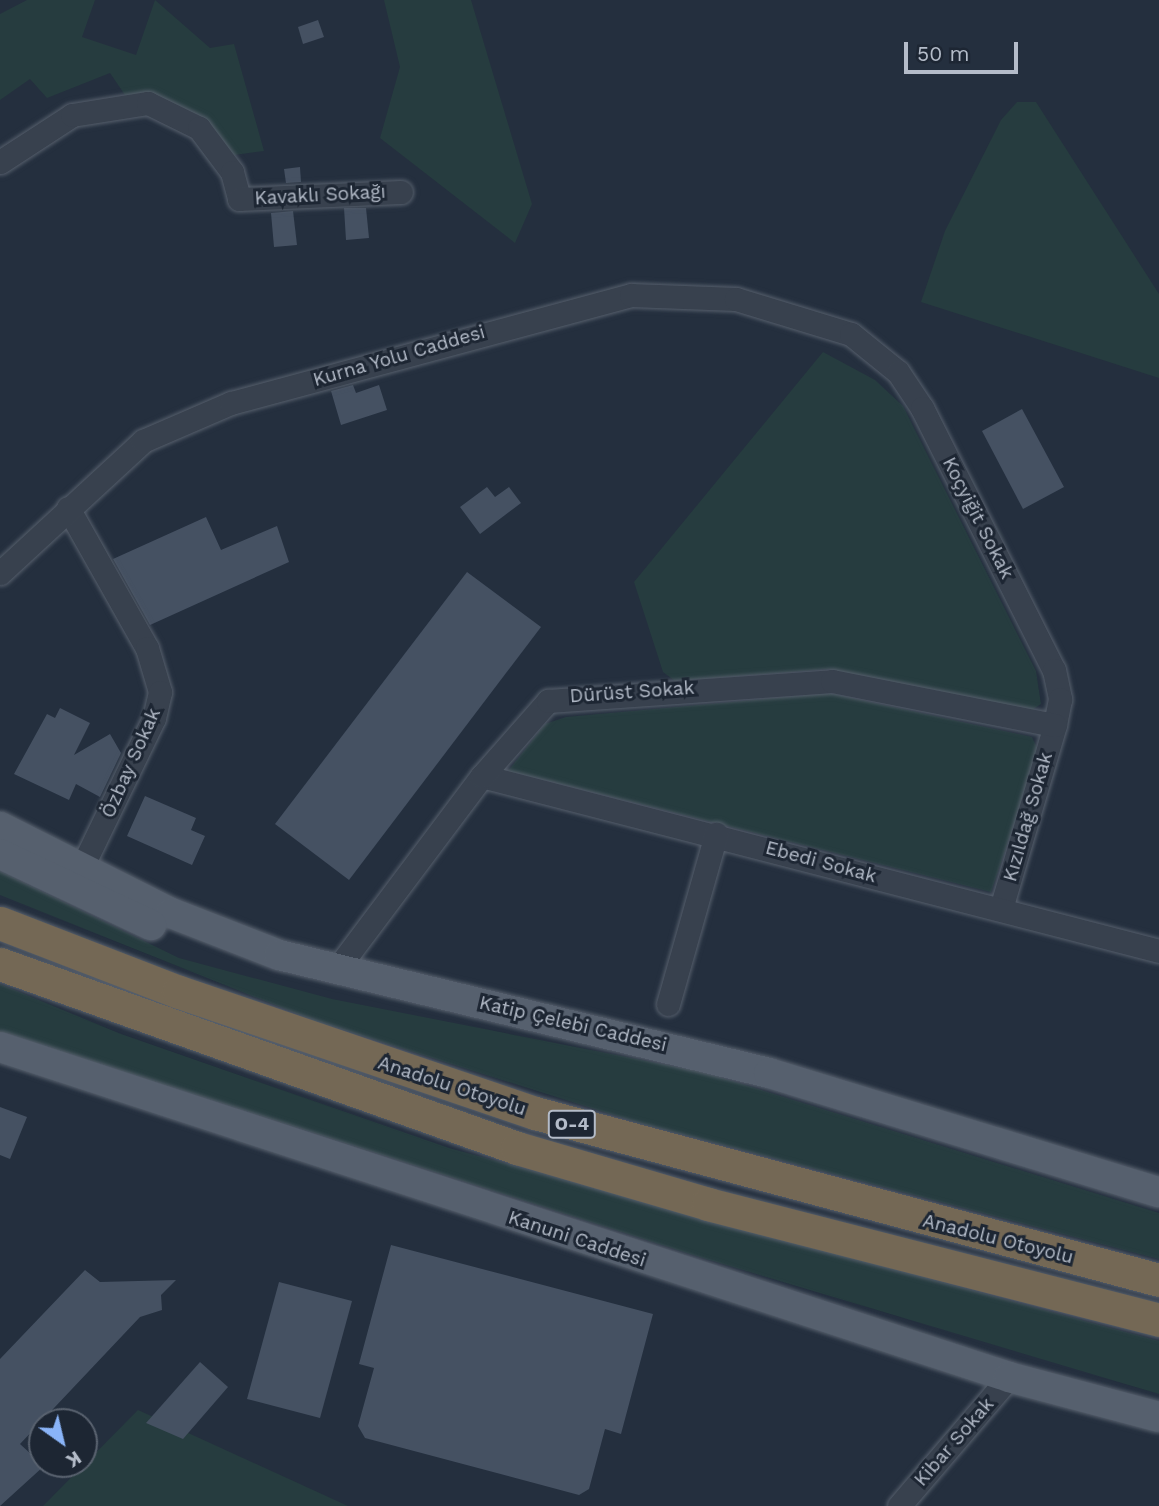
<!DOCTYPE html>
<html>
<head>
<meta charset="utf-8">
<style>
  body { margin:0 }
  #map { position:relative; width:1159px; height:1506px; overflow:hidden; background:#242f3e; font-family:"Work Sans",sans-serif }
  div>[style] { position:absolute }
  .green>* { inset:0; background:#263c3f }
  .building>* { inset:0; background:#455162 }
  .roads { filter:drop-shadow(0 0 2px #565f6c) drop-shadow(0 0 2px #565f6c) }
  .minor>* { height:23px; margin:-11.5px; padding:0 11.5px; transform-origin:11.5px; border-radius:11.5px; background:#38414e }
  .major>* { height:30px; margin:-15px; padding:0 15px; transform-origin:15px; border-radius:15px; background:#56606e }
  .highway>* { height:33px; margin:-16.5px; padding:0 16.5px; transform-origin:16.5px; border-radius:16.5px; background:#746855 }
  span { translate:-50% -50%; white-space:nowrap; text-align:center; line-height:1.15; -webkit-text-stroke:6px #1d2633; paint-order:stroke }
  .shield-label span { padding:2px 5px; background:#1d2633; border:2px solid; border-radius:5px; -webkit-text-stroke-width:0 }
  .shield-label { font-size:18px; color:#b4bcc9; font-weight:700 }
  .street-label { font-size:19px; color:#b4bcc9 }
  .north { position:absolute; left:28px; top:1408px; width:70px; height:70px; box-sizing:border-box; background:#1d2633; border:2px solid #59626f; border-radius:50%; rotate:146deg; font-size:19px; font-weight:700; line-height:28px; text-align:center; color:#b4bcc9 }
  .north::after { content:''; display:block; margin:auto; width:24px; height:32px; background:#8ab4f8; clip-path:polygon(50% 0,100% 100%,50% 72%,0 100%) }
  .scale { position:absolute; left:904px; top:42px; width:114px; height:32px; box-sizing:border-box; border:4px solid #b4bcc9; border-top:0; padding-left:9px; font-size:21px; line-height:24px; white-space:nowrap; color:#b4bcc9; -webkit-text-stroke:5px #1d2633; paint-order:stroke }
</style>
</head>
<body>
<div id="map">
  <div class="green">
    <div style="clip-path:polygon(27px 0,95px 0,82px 37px,136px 55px,155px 0,210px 48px,234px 44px,264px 151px,227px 156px,127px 98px,110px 73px,47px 98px,30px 79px,0 100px,0 14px)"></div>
    <div style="clip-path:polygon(384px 0,471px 0,532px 204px,515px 243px,380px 138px,400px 67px)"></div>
    <div style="clip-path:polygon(1017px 102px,1036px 102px,1159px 294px,1159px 378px,921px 302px,945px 231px,1001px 120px)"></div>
    <div style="clip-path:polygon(823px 352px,875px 380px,903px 406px,1036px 671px,1041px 704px,1032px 710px,828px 669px,675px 681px,663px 672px,634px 582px)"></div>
    <div style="clip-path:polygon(829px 693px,1032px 737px,1039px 752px,991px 892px,508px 771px,545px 724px,566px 717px)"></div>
    <div style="clip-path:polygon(0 871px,179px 958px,332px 999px,703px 1072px,1159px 1213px,1159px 1259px,642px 1124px,315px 1021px,0 895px)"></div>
    <div style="clip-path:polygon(0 984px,121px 1034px,449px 1148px,1159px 1341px,1159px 1394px,696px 1256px,0 1032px)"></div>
    <div style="clip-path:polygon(138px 1410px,348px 1506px,43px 1506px)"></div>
  </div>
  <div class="building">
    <div style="clip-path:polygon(318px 20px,324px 37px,303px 44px,298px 27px)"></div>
    <div style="clip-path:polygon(300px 167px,301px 182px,286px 183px,284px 169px)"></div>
    <div style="clip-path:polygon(344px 208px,366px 208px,369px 238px,346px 240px)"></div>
    <div style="clip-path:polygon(293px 211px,297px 245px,274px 247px,271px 213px)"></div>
    <div style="clip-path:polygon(353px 385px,356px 393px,379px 385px,387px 410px,341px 425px,331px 391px)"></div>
    <div style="clip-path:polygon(1022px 409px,1064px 487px,1023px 509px,982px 431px)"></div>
    <div style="clip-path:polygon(487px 487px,495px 497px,509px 487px,521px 503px,480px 534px,460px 507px)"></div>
    <div style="clip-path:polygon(206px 517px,221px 550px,277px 526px,289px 562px,150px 625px,113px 559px)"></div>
    <div style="clip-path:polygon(467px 572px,541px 627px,349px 880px,275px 824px)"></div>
    <div style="clip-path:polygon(60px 708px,90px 723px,74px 755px,110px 734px,121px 753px,100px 797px,76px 784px,69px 800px,14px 774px,47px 714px,55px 718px)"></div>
    <div style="clip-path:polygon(145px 796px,196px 818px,191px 830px,205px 836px,192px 865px,127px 836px)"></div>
    <div style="clip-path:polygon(0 1107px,27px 1117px,10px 1159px,0 1155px)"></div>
    <div style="clip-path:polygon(391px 1245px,653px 1314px,621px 1434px,605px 1429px,589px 1489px,579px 1495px,365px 1438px,358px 1426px,374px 1368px,359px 1364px)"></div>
    <div style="clip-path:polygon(85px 1270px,100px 1282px,176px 1280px,161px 1295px,162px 1310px,140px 1317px,20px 1444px,44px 1466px,0 1506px,0 1359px)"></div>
    <div style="clip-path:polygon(279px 1282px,352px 1301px,320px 1418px,247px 1399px)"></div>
    <div style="clip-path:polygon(200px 1362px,228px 1387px,183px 1439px,146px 1423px)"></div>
  </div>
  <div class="roads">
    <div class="minor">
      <div style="left:0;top:162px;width:86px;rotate:-33.1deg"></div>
      <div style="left:72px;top:115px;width:77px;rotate:-9deg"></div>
      <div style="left:148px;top:103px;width:57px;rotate:26.1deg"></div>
      <div style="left:199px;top:128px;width:55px;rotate:53.1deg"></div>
      <div style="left:232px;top:172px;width:28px;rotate:75deg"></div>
      <div style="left:239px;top:199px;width:162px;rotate:-2.5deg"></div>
      <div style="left:68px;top:508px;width:161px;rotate:60.6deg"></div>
      <div style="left:147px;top:648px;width:46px;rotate:73.5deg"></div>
      <div style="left:160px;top:692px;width:27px;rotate:103deg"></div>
      <div style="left:154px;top:718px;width:165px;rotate:115.8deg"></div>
      <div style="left:0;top:573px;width:195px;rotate:-42.7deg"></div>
      <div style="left:143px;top:441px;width:96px;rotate:-23.4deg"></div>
      <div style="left:231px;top:403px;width:414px;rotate:-15.1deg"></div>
      <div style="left:631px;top:295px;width:105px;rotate:2.2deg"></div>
      <div style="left:736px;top:299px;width:120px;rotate:16.9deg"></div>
      <div style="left:851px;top:334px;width:60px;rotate:39deg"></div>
      <div style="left:898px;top:372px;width:43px;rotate:56.3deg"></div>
      <div style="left:922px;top:408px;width:293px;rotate:63.3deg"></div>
      <div style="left:1054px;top:670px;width:30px;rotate:78deg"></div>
      <div style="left:1060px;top:699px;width:26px;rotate:101deg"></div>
      <div style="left:1055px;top:725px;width:192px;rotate:106.4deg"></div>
      <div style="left:482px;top:776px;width:699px;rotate:14.49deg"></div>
      <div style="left:337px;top:969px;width:241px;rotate:-53.1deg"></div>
      <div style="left:482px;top:776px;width:100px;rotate:-48.7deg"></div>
      <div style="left:548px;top:701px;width:285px;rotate:-4deg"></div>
      <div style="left:832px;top:681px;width:227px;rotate:11.2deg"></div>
      <div style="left:668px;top:1004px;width:177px;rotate:-74.2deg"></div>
      <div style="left:899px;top:1506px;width:170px;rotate:-49.5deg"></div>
    </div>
    <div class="major">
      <div style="left:0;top:827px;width:191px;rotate:26.7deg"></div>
      <div style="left:171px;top:913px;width:116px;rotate:21.3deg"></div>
      <div style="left:279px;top:955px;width:504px;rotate:13.54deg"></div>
      <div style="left:769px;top:1073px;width:408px;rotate:17deg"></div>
      <div style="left:0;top:854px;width:167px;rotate:25.2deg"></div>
      <div style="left:0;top:1047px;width:1062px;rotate:18.11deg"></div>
      <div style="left:1009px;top:1377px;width:155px;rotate:14.9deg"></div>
    </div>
    <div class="highway">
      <div style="left:0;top:923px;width:192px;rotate:21.1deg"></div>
      <div style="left:179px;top:992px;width:376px;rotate:18.8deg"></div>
      <div style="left:535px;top:1113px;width:646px;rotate:14.98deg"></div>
      <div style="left:0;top:964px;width:549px;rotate:19.59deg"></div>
      <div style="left:517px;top:1148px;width:199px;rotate:16.3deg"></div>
      <div style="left:708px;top:1204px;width:466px;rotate:14.4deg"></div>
    </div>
  </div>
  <div class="shield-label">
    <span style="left:572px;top:1124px">O-4</span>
  </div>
  <div class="street-label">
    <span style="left:320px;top:195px;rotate:-3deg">Kavaklı Sokağı</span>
    <span style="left:399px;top:356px;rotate:-16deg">Kurna Yolu Caddesi</span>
    <span style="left:978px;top:518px;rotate:63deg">Koçyiğit Sokak</span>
    <span style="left:632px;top:692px;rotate:-4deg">Dürüst Sokak</span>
    <span style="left:131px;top:763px;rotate:-66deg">Özbay Sokak</span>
    <span style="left:1028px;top:817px;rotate:-74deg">Kızıldağ Sokak</span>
    <span style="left:821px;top:862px;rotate:15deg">Ebedi Sokak</span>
    <span style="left:573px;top:1024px;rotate:13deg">Katip Çelebi Caddesi</span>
    <span style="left:452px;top:1086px;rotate:18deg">Anadolu Otoyolu</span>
    <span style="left:577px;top:1239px;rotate:18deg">Kanuni Caddesi</span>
    <span style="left:998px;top:1239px;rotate:14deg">Anadolu Otoyolu</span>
    <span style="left:954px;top:1442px;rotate:-49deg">Kibar Sokak</span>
  </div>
  <div class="north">K</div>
  <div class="scale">50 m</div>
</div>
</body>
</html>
